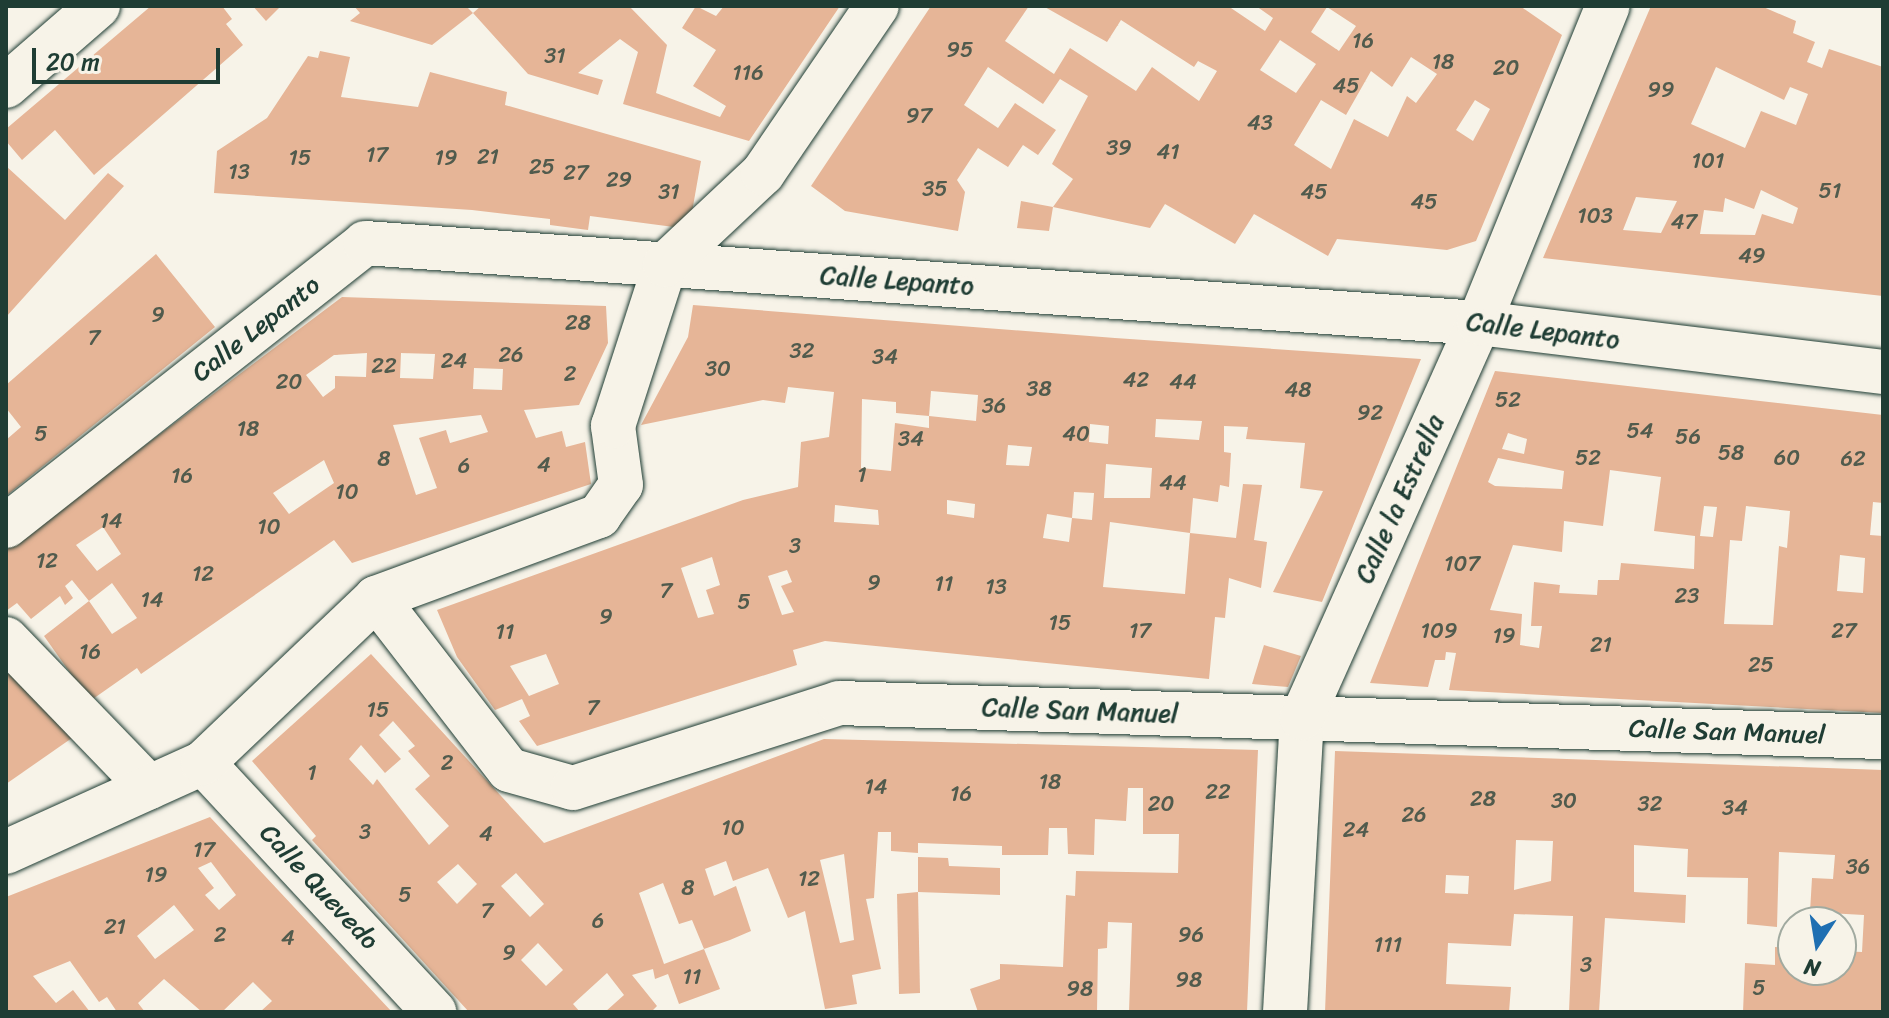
<!DOCTYPE html>
<html>
<head>
<meta charset="utf-8">
<style>
  body { margin:0 }
  #map { position:relative; width:1889px; height:1018px; overflow:hidden; background:#f7f3e8; font-family:Sriracha,sans-serif }
  div>[style] { position:absolute }
  .building>* { inset:0; background:#e6b597 }
  .roads { filter:drop-shadow(0 0 2px #1f3d34) drop-shadow(0 0 2px #1f3d34) }
  .pedestrian>* { height:44px; margin:-22px; padding:0 22px; transform-origin:22px; border-radius:22px; background:#f7f3e8 }
  .minor>* { height:44px; margin:-22px; padding:0 22px; transform-origin:22px; border-radius:22px; background:#f7f3e8 }
  span { translate:-50% -50%; white-space:nowrap; text-align:center; line-height:1.15; -webkit-text-stroke:8px #f7f3e8; paint-order:stroke }
  .number-label { font-size:22px; color:#515b4d }
  .number-label span { -webkit-text-stroke-width:0 }
  .street-label { font-size:26px; color:#1f3d34 }
  .frame { position:absolute; inset:0; border:8px solid #1f3d34; pointer-events:none }
  .north { position:absolute; left:1777px; top:906px; width:80px; height:80px; box-sizing:border-box; background:#f7f3e8; border:2px solid #a1aaa0; border-radius:50%; rotate:192deg; font-size:22px; font-weight:700; line-height:32px; text-align:center; color:#1f3d34 }
  .north::after { content:''; display:block; margin:auto; width:28px; height:36px; background:#1f6fb2; clip-path:polygon(50% 0,100% 100%,50% 72%,0 100%) }
  .scale { position:absolute; left:32px; top:48px; width:188px; height:36px; box-sizing:border-box; border:4px solid #1f3d34; border-top:0; padding-left:10px; font-size:24px; line-height:28px; white-space:nowrap; color:#1f3d34; -webkit-text-stroke:6px #f7f3e8; paint-order:stroke }
</style>
</head>
<body>
<div id="map">
  <div class="building">
    <div style="clip-path:polygon(151px 6px,222px 6px,232px 19px,226px 24px,243px 45px,94px 175px,55px 130px,22px 160px,6px 141px,6px 129px)"></div>
    <div style="clip-path:polygon(253px 6px,281px 6px,266px 21px)"></div>
    <div style="clip-path:polygon(354px 6px,466px 6px,473px 13px,481px 6px,629px 6px,667px 45px,656px 93px,720px 117px,726px 106px,693px 86px,716px 50px,682px 28px,696px 6px,716px 16px,724px 6px,840px 6px,749px 141px,623px 104px,638px 52px,620px 39px,578px 73px,603px 80px,598px 95px,528px 74px,473px 13px,432px 45px,350px 21px,360px 13px)"></div>
    <div style="clip-path:polygon(evenodd,931px 6px,1029px 6px,1005px 41px,1054px 74px,1070px 48px,1136px 91px,1152px 67px,1199px 101px,1217px 71px,1198px 61px,1194px 67px,1121px 20px,1107px 42px,1043px 6px,1228px 6px,1265px 31px,1273px 18px,1256px 6px,1520px 6px,1562px 35px,1476px 241px,1447px 250px,1337px 239px,1328px 256px,1254px 214px,1235px 244px,1165px 204px,1150px 228px,1053px 207px,1049px 231px,1017px 228px,1021px 201px,1053px 207px,1073px 179px,1052px 164px,1088px 96px,1060px 79px,1043px 104px,988px 67px,964px 105px,998px 128px,1015px 103px,1056px 130px,1038px 155px,1023px 145px,1008px 167px,978px 148px,957px 180px,965px 192px,958px 231px,845px 211px,811px 186px,931px 6px,1327px 7px,1356px 26px,1339px 51px,1311px 32px,1327px 7px,931px 6px,1280px 40px,1316px 64px,1296px 93px,1260px 70px,1280px 40px,931px 6px,1411px 57px,1437px 74px,1416px 103px,1407px 96px,1388px 137px,1354px 119px,1331px 169px,1294px 145px,1321px 100px,1346px 115px,1371px 71px,1392px 87px,1411px 57px,931px 6px,1475px 100px,1490px 109px,1473px 141px,1456px 130px,1475px 100px)"></div>
    <div style="clip-path:polygon(evenodd,1651px 6px,1761px 6px,1796px 21px,1793px 33px,1815px 42px,1807px 62px,1822px 68px,1829px 49px,1883px 67px,1883px 296px,1543px 258px,1651px 6px,1716px 67px,1784px 100px,1790px 87px,1808px 94px,1796px 125px,1761px 111px,1745px 148px,1691px 124px,1716px 67px,1651px 6px,1761px 190px,1798px 208px,1793px 224px,1762px 214px,1755px 235px,1700px 234px,1704px 210px,1723px 212px,1725px 198px,1754px 209px,1761px 190px,1651px 6px,1636px 197px,1677px 201px,1661px 233px,1623px 230px,1636px 197px)"></div>
    <div style="clip-path:polygon(320px 51px,350px 57px,341px 97px,418px 107px,430px 72px,507px 92px,505px 105px,701px 161px,689px 229px,590px 216px,588px 230px,550px 225px,550px 219px,472px 210px,214px 193px,217px 151px,267px 118px,308px 56px,318px 58px)"></div>
    <div style="clip-path:polygon(6px 166px,65px 220px,108px 173px,124px 186px,6px 317px)"></div>
    <div style="clip-path:polygon(156px 254px,215px 327px,6px 496px,6px 440px,21px 427px,6px 408px,6px 385px)"></div>
    <div style="clip-path:polygon(evenodd,342px 297px,606px 306px,608px 343px,579px 405px,524px 410px,536px 438px,562px 431px,566px 447px,585px 442px,591px 484px,352px 563px,334px 540px,141px 674px,137px 668px,90px 701px,44px 636px,89px 601px,112px 634px,137px 618px,112px 583px,89px 601px,72px 580px,65px 586px,73px 598px,65px 605px,60px 596px,31px 619px,17px 603px,6px 611px,6px 550px,342px 297px,367px 353px,366px 377px,335px 376px,335px 388px,323px 397px,306px 375px,334px 355px,367px 353px,342px 297px,401px 353px,435px 354px,433px 379px,400px 378px,401px 353px,342px 297px,474px 368px,503px 369px,502px 390px,473px 389px,474px 368px,342px 297px,481px 415px,488px 432px,450px 443px,446px 430px,419px 438px,437px 488px,416px 495px,393px 425px,481px 415px,342px 297px,324px 460px,334px 483px,289px 514px,273px 493px,324px 460px,342px 297px,103px 527px,121px 554px,97px 571px,76px 545px,103px 527px)"></div>
    <div style="clip-path:polygon(evenodd,693px 305px,1115px 338px,1421px 359px,1322px 602px,1273px 592px,1323px 491px,1300px 488px,1305px 443px,1246px 439px,1248px 427px,1224px 426px,1224px 452px,1231px 453px,1229px 487px,1220px 485px,1218px 502px,1193px 498px,1190px 533px,1110px 522px,1103px 587px,1185px 594px,1190px 533px,1236px 538px,1243px 484px,1262px 485px,1254px 540px,1267px 542px,1261px 588px,1229px 578px,1225px 618px,1215px 617px,1209px 679px,825px 641px,793px 650px,797px 665px,537px 746px,519px 721px,530px 716px,522px 699px,495px 710px,457px 657px,437px 610px,743px 500px,798px 487px,801px 442px,829px 437px,834px 392px,788px 387px,785px 403px,763px 400px,641px 425px,688px 337px,693px 305px,931px 391px,978px 395px,976px 421px,929px 416px,931px 391px,693px 305px,862px 399px,896px 402px,896px 413px,929px 416px,929px 428px,895px 423px,891px 471px,861px 468px,862px 399px,693px 305px,1156px 419px,1202px 421px,1199px 440px,1155px 437px,1156px 419px,693px 305px,1090px 424px,1109px 426px,1108px 444px,1089px 442px,1090px 424px,693px 305px,1008px 445px,1032px 447px,1029px 466px,1006px 465px,1008px 445px,693px 305px,1106px 464px,1152px 468px,1150px 498px,1104px 498px,1106px 464px,693px 305px,1074px 492px,1094px 493px,1092px 520px,1072px 518px,1074px 492px,693px 305px,947px 500px,975px 504px,974px 518px,947px 514px,947px 500px,693px 305px,835px 505px,878px 510px,879px 525px,834px 522px,835px 505px,693px 305px,1047px 514px,1072px 518px,1069px 542px,1043px 538px,1047px 514px,693px 305px,712px 557px,720px 585px,706px 590px,714px 614px,698px 618px,681px 568px,712px 557px,693px 305px,787px 570px,792px 582px,781px 586px,794px 612px,782px 615px,768px 576px,787px 570px,693px 305px,546px 654px,559px 684px,529px 696px,510px 666px,546px 654px)"></div>
    <div style="clip-path:polygon(evenodd,1495px 371px,1883px 415px,1883px 503px,1873px 502px,1870px 535px,1883px 536px,1883px 713px,1449px 690px,1456px 653px,1446px 652px,1445px 660px,1435px 660px,1428px 687px,1370px 683px,1495px 371px,1508px 433px,1527px 439px,1524px 454px,1502px 449px,1508px 433px,1495px 371px,1498px 458px,1564px 471px,1562px 489px,1495px 486px,1488px 482px,1498px 458px,1495px 371px,1610px 470px,1661px 477px,1654px 531px,1695px 536px,1694px 569px,1621px 563px,1619px 580px,1598px 580px,1597px 595px,1559px 593px,1560px 585px,1534px 582px,1531px 626px,1542px 626px,1539px 648px,1520px 645px,1522px 614px,1490px 610px,1513px 545px,1562px 552px,1564px 521px,1603px 526px,1610px 470px,1495px 371px,1704px 506px,1717px 507px,1713px 537px,1700px 536px,1704px 506px,1495px 371px,1746px 506px,1790px 511px,1787px 548px,1779px 546px,1773px 625px,1724px 624px,1730px 540px,1742px 541px,1746px 506px,1495px 371px,1840px 555px,1865px 558px,1863px 593px,1837px 591px,1840px 555px)"></div>
    <div style="clip-path:polygon(1264px 645px,1301px 656px,1288px 687px,1252px 684px)"></div>
    <div style="clip-path:polygon(6px 654px,72px 738px,6px 784px)"></div>
    <div style="clip-path:polygon(evenodd,371px 654px,544px 843px,824px 739px,1258px 750px,1247px 1012px,1129px 1012px,1132px 923px,1108px 922px,1107px 948px,1098px 949px,1097px 1012px,978px 1012px,970px 989px,1000px 979px,1000px 964px,1063px 967px,1066px 895px,1075px 896px,1076px 871px,1178px 873px,1179px 834px,1143px 834px,1143px 788px,1128px 788px,1126px 821px,1095px 819px,1094px 855px,1068px 854px,1067px 828px,1049px 828px,1048px 855px,1002px 855px,1002px 846px,918px 843px,918px 853px,891px 851px,891px 832px,878px 832px,874px 898px,866px 899px,881px 969px,852px 975px,857px 1004px,825px 1009px,805px 911px,788px 918px,768px 868px,733px 881px,726px 861px,705px 869px,714px 896px,736px 886px,751px 931px,730px 940px,704px 949px,692px 920px,679px 924px,663px 883px,639px 893px,664px 964px,704px 949px,720px 989px,679px 1004px,668px 974px,655px 979px,653px 969px,632px 975px,657px 1006px,651px 1012px,605px 1012px,624px 995px,607px 973px,573px 1004px,580px 1012px,469px 1012px,312px 840px,316px 836px,252px 761px,371px 654px,393px 721px,415px 746px,408px 751px,430px 776px,415px 789px,449px 826px,429px 845px,377px 779px,373px 785px,349px 759px,361px 745px,385px 773px,401px 759px,379px 735px,393px 721px,371px 654px,844px 854px,854px 940px,840px 943px,820px 860px,844px 854px,371px 654px,458px 864px,477px 884px,457px 904px,437px 882px,458px 864px,371px 654px,516px 873px,544px 904px,530px 917px,501px 886px,516px 873px,371px 654px,538px 943px,563px 970px,546px 986px,521px 960px,538px 943px)"></div>
    <div style="clip-path:polygon(evenodd,1335px 751px,1883px 770px,1883px 1012px,1743px 1012px,1745px 963px,1775px 965px,1775px 947px,1793px 948px,1793px 970px,1841px 970px,1841px 951px,1862px 952px,1864px 915px,1810px 912px,1812px 878px,1833px 879px,1835px 855px,1779px 852px,1777px 927px,1747px 924px,1748px 878px,1687px 877px,1688px 849px,1634px 845px,1634px 892px,1686px 895px,1685px 923px,1605px 918px,1599px 1012px,1569px 1012px,1573px 916px,1514px 914px,1511px 946px,1448px 943px,1446px 984px,1511px 987px,1509px 1012px,1325px 1012px,1335px 751px,1516px 840px,1553px 841px,1551px 881px,1514px 890px,1516px 840px,1335px 751px,1446px 875px,1469px 876px,1468px 894px,1445px 893px,1446px 875px)"></div>
    <div style="clip-path:polygon(evenodd,210px 817px,392px 1012px,260px 1012px,272px 1001px,253px 982px,222px 1012px,202px 1012px,164px 979px,138px 1003px,145px 1012px,117px 1012px,107px 997px,99px 1002px,70px 961px,33px 976px,56px 1003px,73px 990px,90px 1012px,6px 1012px,6px 897px,210px 817px,211px 862px,236px 895px,219px 910px,205px 895px,214px 888px,198px 868px,211px 862px,210px 817px,174px 905px,194px 930px,155px 959px,137px 936px,174px 905px)"></div>
    <div style="clip-path:polygon(918px 857px,948px 858px,949px 866px,1000px 868px,1000px 895px,918px 892px)"></div>
    <div style="clip-path:polygon(918px 892px,920px 993px,899px 994px,897px 894px)"></div>
  </div>
  <div class="roads">
    <div class="pedestrian">
      <div style="left:6px;top:639px;width:206px;rotate:46deg"></div>
    </div>
    <div class="minor">
      <div style="left:6px;top:86px;width:122px;rotate:-41deg"></div>
      <div style="left:6px;top:526px;width:457px;rotate:-38.2deg"></div>
      <div style="left:365px;top:243px;width:1117px;rotate:4.11deg"></div>
      <div style="left:1479px;top:323px;width:407px;rotate:6.9deg"></div>
      <div style="left:376px;top:598px;width:217px;rotate:52.3deg"></div>
      <div style="left:509px;top:770px;width:66px;rotate:15.7deg"></div>
      <div style="left:573px;top:788px;width:279px;rotate:-17.7deg"></div>
      <div style="left:839px;top:703px;width:1045px;rotate:1.87deg"></div>
      <div style="left:203px;top:763px;width:340px;rotate:47.1deg"></div>
      <div style="left:6px;top:852px;width:216px;rotate:-24.3deg"></div>
      <div style="left:203px;top:763px;width:239px;rotate:-43.6deg"></div>
      <div style="left:376px;top:598px;width:238px;rotate:-20.2deg"></div>
      <div style="left:599px;top:516px;width:38px;rotate:-55deg"></div>
      <div style="left:621px;top:485px;width:60px;rotate:-97.7deg"></div>
      <div style="left:613px;top:426px;width:169px;rotate:-72.1deg"></div>
      <div style="left:665px;top:265px;width:134px;rotate:-43.2deg"></div>
      <div style="left:763px;top:173px;width:202px;rotate:-55.7deg"></div>
      <div style="left:1285px;top:1012px;width:294px;rotate:-86.7deg"></div>
      <div style="left:1302px;top:718px;width:433px;rotate:-65.9deg"></div>
      <div style="left:1479px;top:323px;width:342px;rotate:-67.9deg"></div>
    </div>
  </div>
  <div class="number-label">
    <span style="left:1363px;top:41px">16</span>
    <span style="left:960px;top:50px">95</span>
    <span style="left:555px;top:56px">31</span>
    <span style="left:1443px;top:62px">18</span>
    <span style="left:1506px;top:68px">20</span>
    <span style="left:748px;top:73px">116</span>
    <span style="left:1346px;top:86px">45</span>
    <span style="left:1661px;top:90px">99</span>
    <span style="left:919px;top:116px">97</span>
    <span style="left:1260px;top:123px">43</span>
    <span style="left:1119px;top:148px">39</span>
    <span style="left:1168px;top:152px">41</span>
    <span style="left:377px;top:155px">17</span>
    <span style="left:488px;top:157px">21</span>
    <span style="left:300px;top:158px">15</span>
    <span style="left:446px;top:158px">19</span>
    <span style="left:1708px;top:161px">101</span>
    <span style="left:542px;top:167px">25</span>
    <span style="left:239px;top:172px">13</span>
    <span style="left:576px;top:173px">27</span>
    <span style="left:619px;top:180px">29</span>
    <span style="left:935px;top:189px">35</span>
    <span style="left:1830px;top:191px">51</span>
    <span style="left:669px;top:192px">31</span>
    <span style="left:1314px;top:192px">45</span>
    <span style="left:1424px;top:202px">45</span>
    <span style="left:1595px;top:216px">103</span>
    <span style="left:1684px;top:222px">47</span>
    <span style="left:1752px;top:256px">49</span>
    <span style="left:158px;top:315px">9</span>
    <span style="left:578px;top:323px">28</span>
    <span style="left:94px;top:338px">7</span>
    <span style="left:802px;top:351px">32</span>
    <span style="left:511px;top:355px">26</span>
    <span style="left:885px;top:357px">34</span>
    <span style="left:454px;top:361px">24</span>
    <span style="left:384px;top:366px">22</span>
    <span style="left:718px;top:369px">30</span>
    <span style="left:570px;top:374px">2</span>
    <span style="left:1136px;top:380px">42</span>
    <span style="left:289px;top:382px">20</span>
    <span style="left:1183px;top:382px">44</span>
    <span style="left:1039px;top:389px">38</span>
    <span style="left:1298px;top:390px">48</span>
    <span style="left:1508px;top:400px">52</span>
    <span style="left:994px;top:406px">36</span>
    <span style="left:1370px;top:413px">92</span>
    <span style="left:248px;top:429px">18</span>
    <span style="left:1640px;top:431px">54</span>
    <span style="left:41px;top:434px">5</span>
    <span style="left:1076px;top:434px">40</span>
    <span style="left:1688px;top:437px">56</span>
    <span style="left:911px;top:439px">34</span>
    <span style="left:1731px;top:453px">58</span>
    <span style="left:1588px;top:458px">52</span>
    <span style="left:1787px;top:458px">60</span>
    <span style="left:384px;top:459px">8</span>
    <span style="left:1853px;top:459px">62</span>
    <span style="left:544px;top:465px">4</span>
    <span style="left:464px;top:466px">6</span>
    <span style="left:862px;top:475px">1</span>
    <span style="left:182px;top:476px">16</span>
    <span style="left:1173px;top:483px">44</span>
    <span style="left:347px;top:492px">10</span>
    <span style="left:111px;top:521px">14</span>
    <span style="left:269px;top:527px">10</span>
    <span style="left:795px;top:546px">3</span>
    <span style="left:47px;top:561px">12</span>
    <span style="left:1462px;top:564px">107</span>
    <span style="left:203px;top:574px">12</span>
    <span style="left:874px;top:583px">9</span>
    <span style="left:944px;top:584px">11</span>
    <span style="left:996px;top:587px">13</span>
    <span style="left:666px;top:591px">7</span>
    <span style="left:1687px;top:596px">23</span>
    <span style="left:152px;top:600px">14</span>
    <span style="left:744px;top:602px">5</span>
    <span style="left:606px;top:617px">9</span>
    <span style="left:1060px;top:623px">15</span>
    <span style="left:1140px;top:631px">17</span>
    <span style="left:1439px;top:631px">109</span>
    <span style="left:1844px;top:631px">27</span>
    <span style="left:505px;top:632px">11</span>
    <span style="left:1504px;top:636px">19</span>
    <span style="left:1601px;top:645px">21</span>
    <span style="left:90px;top:652px">16</span>
    <span style="left:1761px;top:665px">25</span>
    <span style="left:593px;top:708px">7</span>
    <span style="left:378px;top:710px">15</span>
    <span style="left:447px;top:763px">2</span>
    <span style="left:312px;top:773px">1</span>
    <span style="left:1050px;top:782px">18</span>
    <span style="left:876px;top:787px">14</span>
    <span style="left:1218px;top:792px">22</span>
    <span style="left:961px;top:794px">16</span>
    <span style="left:1483px;top:799px">28</span>
    <span style="left:1564px;top:801px">30</span>
    <span style="left:1161px;top:804px">20</span>
    <span style="left:1650px;top:804px">32</span>
    <span style="left:1735px;top:808px">34</span>
    <span style="left:1414px;top:815px">26</span>
    <span style="left:733px;top:828px">10</span>
    <span style="left:1356px;top:830px">24</span>
    <span style="left:365px;top:832px">3</span>
    <span style="left:486px;top:834px">4</span>
    <span style="left:204px;top:850px">17</span>
    <span style="left:1858px;top:867px">36</span>
    <span style="left:156px;top:875px">19</span>
    <span style="left:809px;top:879px">12</span>
    <span style="left:688px;top:888px">8</span>
    <span style="left:405px;top:895px">5</span>
    <span style="left:487px;top:911px">7</span>
    <span style="left:598px;top:921px">6</span>
    <span style="left:115px;top:927px">21</span>
    <span style="left:220px;top:935px">2</span>
    <span style="left:1191px;top:935px">96</span>
    <span style="left:288px;top:938px">4</span>
    <span style="left:1388px;top:945px">111</span>
    <span style="left:509px;top:953px">9</span>
    <span style="left:1586px;top:965px">3</span>
    <span style="left:692px;top:977px">11</span>
    <span style="left:1189px;top:980px">98</span>
    <span style="left:1759px;top:988px">5</span>
    <span style="left:1080px;top:989px">98</span>
  </div>
  <div class="street-label">
    <span style="left:897px;top:281px;rotate:4deg">Calle Lepanto</span>
    <span style="left:256px;top:329px;rotate:-38deg">Calle Lepanto</span>
    <span style="left:1543px;top:331px;rotate:7deg">Calle Lepanto</span>
    <span style="left:1400px;top:499px;rotate:-66deg">Calle la Estrella</span>
    <span style="left:1080px;top:711px;rotate:2deg">Calle San Manuel</span>
    <span style="left:1727px;top:732px;rotate:2deg">Calle San Manuel</span>
    <span style="left:319px;top:887px;rotate:47deg">Calle Quevedo</span>
  </div>
  <div class="frame"></div>
  <div class="north">N</div>
  <div class="scale">20 m</div>
</div>
</body>
</html>
